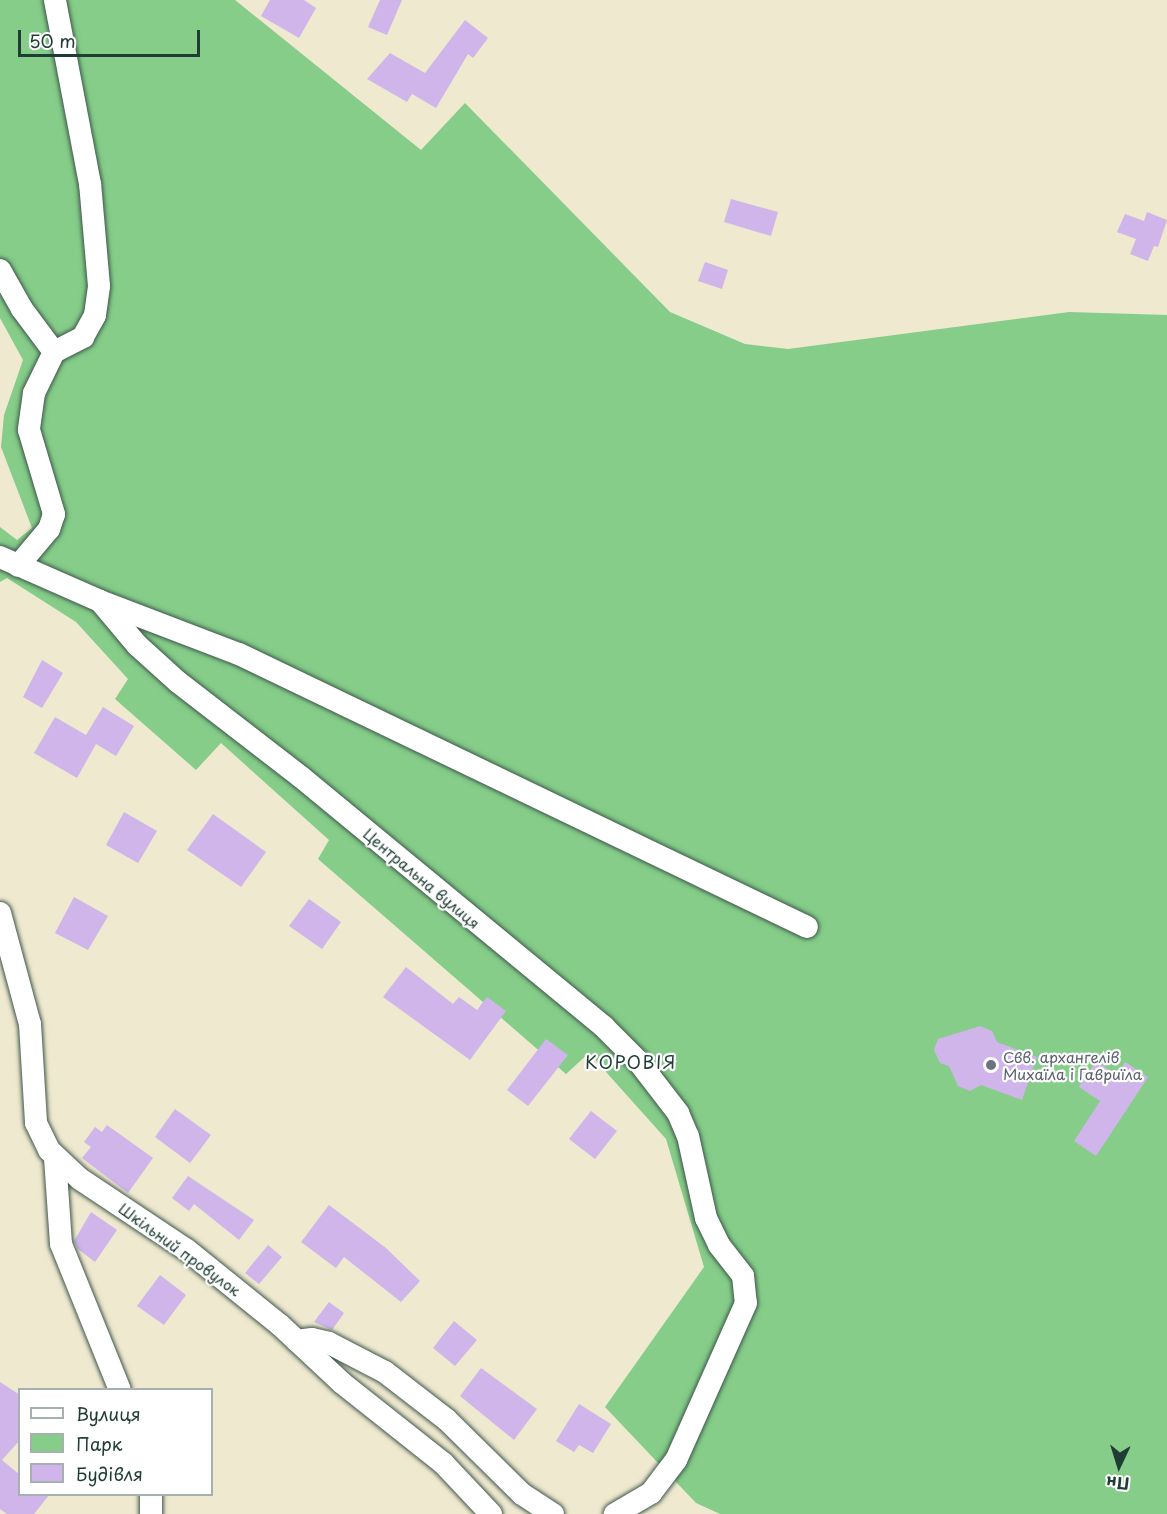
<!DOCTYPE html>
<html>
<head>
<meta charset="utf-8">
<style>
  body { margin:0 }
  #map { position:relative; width:1167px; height:1514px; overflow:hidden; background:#efe9cf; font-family:"Playpen Sans",sans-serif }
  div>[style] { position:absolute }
  .green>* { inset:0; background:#85cd89 }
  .building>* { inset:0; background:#cfb5ea }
  .roads { filter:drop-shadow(0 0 2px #3e574b) drop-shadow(0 0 2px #3e574b) }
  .minor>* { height:22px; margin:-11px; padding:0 11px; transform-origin:11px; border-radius:11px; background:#fff }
  .dots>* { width:16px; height:16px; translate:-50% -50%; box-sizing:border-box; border:3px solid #fff; border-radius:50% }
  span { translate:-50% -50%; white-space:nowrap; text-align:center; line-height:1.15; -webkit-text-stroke:4.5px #fff; paint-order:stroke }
  .street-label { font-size:15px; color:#1f3d34 }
  .worship-label { font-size:15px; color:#5b616d }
  .left { translate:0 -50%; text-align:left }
  .quarter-label { font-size:18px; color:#1f3d34; letter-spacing:1.5px }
  .legend { position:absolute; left:18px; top:1388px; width:195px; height:108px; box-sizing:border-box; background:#fff; border:2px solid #a5b1ae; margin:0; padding:8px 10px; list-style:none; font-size:18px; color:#1f3d34 }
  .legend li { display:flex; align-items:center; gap:12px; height:30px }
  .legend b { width:30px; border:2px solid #a5b1ae }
  .north { position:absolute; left:1089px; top:1436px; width:60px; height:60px; -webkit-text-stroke:4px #fff; paint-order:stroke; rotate:184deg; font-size:16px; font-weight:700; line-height:24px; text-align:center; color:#1f3d34 }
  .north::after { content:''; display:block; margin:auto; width:21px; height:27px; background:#1f3d34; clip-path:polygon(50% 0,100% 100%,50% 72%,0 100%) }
  .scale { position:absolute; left:18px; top:30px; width:182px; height:27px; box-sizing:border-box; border:3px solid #1f3d34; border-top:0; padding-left:8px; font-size:18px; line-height:21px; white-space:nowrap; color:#1f3d34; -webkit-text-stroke:4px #fff; paint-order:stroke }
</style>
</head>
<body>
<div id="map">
  <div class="green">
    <div style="clip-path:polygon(0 0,235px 0,421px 150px,465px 103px,670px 312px,745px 344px,788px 349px,1069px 312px,1167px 315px,1167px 1514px,720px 1514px,696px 1503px,605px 1407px,704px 1267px,666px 1139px,589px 1053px,566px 1074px,318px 859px,329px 840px,221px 743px,196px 770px,115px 699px,128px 679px,76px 622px,7px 578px,0 582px,0 527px,17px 540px,32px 528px,1px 447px,4px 415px,23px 360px,0 318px)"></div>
  </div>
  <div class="building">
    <div style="clip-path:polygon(270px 0,304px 0,316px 8px,299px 38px,261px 16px)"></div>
    <div style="clip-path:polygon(380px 0,402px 0,387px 35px,368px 27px)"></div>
    <div style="clip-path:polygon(465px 20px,488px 38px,473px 58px,468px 54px,436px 108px,412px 94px,407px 102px,367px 79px,390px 53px,425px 73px)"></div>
    <div style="clip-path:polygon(731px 199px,778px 212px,771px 236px,724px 222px)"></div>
    <div style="clip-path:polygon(1147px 212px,1167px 220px,1158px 247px,1154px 246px,1148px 261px,1130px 254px,1136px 239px,1117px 232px,1125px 214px,1144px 221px)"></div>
    <div style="clip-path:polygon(705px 262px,728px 270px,722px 289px,698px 281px)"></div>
    <div style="clip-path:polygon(42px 660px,63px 673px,42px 708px,23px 697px)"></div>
    <div style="clip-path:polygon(103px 707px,134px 726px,116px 756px,96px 744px,77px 778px,34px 753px,55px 717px,86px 735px)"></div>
    <div style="clip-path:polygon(124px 812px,157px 831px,138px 863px,106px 845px)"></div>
    <div style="clip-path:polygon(213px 814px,266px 852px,241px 887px,187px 850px)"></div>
    <div style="clip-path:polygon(74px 897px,108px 916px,88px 950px,55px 933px)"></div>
    <div style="clip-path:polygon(309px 899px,341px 922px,322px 949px,289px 926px)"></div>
    <div style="clip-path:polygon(406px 967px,453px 1004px,459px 997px,477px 1010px,487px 997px,506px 1011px,470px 1060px,383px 997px)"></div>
    <div style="clip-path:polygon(980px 1026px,992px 1031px,997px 1042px,1037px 1057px,1022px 1100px,981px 1085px,970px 1091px,958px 1086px,949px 1066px,940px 1063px,934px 1050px,938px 1039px)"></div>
    <div style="clip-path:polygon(546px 1039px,568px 1055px,528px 1106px,507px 1090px)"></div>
    <div style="clip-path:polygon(1096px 1061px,1117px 1075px,1125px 1062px,1148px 1077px,1096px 1156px,1074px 1141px,1100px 1101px,1079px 1087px)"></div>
    <div style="clip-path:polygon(175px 1109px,211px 1135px,190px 1163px,155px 1137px)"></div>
    <div style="clip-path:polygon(591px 1111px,617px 1131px,595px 1159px,569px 1139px)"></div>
    <div style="clip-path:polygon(107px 1125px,153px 1158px,128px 1193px,82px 1158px,91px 1147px,84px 1142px,95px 1127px,102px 1132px)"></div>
    <div style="clip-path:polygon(188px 1176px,254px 1220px,239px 1240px,194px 1204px,189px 1211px,172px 1198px)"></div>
    <div style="clip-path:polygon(329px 1205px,386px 1248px,420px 1281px,401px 1302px,344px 1257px,336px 1268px,301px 1242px)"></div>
    <div style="clip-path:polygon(91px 1212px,117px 1230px,95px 1262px,78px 1249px,74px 1241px)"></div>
    <div style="clip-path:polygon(268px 1245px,282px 1257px,259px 1284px,245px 1273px)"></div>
    <div style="clip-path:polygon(160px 1275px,186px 1295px,164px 1325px,137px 1306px)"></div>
    <div style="clip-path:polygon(329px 1302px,344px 1313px,332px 1330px,314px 1322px)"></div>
    <div style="clip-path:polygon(454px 1321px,477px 1340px,455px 1366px,433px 1348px)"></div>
    <div style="clip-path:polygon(481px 1368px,537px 1409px,514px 1440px,460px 1396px)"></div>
    <div style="clip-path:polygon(0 1382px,20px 1395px,20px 1440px,2px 1460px,20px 1475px,20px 1494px,50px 1494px,34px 1514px,7px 1514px,0 1509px)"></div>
    <div style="clip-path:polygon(579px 1404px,611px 1424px,593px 1453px,579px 1445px,574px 1452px,556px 1441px)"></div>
  </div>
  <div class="roads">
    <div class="minor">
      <div style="left:0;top:270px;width:45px;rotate:60.6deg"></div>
      <div style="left:22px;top:309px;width:54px;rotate:53.3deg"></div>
      <div style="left:54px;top:352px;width:46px;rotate:116deg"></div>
      <div style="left:34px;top:393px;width:37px;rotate:98deg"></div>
      <div style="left:29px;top:430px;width:88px;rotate:73.4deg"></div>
      <div style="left:54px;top:514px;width:16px;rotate:108deg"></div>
      <div style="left:49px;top:529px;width:48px;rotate:130deg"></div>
      <div style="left:54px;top:352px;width:33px;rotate:-27deg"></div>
      <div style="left:83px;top:337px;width:25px;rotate:-61deg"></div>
      <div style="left:95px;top:315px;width:29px;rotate:-82deg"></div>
      <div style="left:99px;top:286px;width:102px;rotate:-95deg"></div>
      <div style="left:90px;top:184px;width:187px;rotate:-100.8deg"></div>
      <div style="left:0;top:557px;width:109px;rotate:23.7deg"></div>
      <div style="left:100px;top:601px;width:149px;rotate:20.9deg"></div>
      <div style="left:239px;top:654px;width:630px;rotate:25.67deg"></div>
      <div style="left:100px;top:601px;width:57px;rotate:49.9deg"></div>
      <div style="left:137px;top:645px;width:55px;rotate:42.1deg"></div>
      <div style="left:178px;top:682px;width:155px;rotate:37.7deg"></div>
      <div style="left:301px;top:777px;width:393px;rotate:39.5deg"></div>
      <div style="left:604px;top:1027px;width:48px;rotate:45deg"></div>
      <div style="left:638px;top:1061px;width:66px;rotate:52.4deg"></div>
      <div style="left:678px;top:1113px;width:25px;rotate:67deg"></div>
      <div style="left:688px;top:1136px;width:84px;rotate:77.6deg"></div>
      <div style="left:706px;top:1218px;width:30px;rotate:64deg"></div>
      <div style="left:719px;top:1245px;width:39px;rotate:52deg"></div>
      <div style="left:743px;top:1276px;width:27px;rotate:84deg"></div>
      <div style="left:746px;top:1303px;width:172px;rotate:114deg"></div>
      <div style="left:676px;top:1460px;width:41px;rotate:127.1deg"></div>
      <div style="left:651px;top:1493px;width:42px;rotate:149.7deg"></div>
      <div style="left:0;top:913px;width:115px;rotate:74.9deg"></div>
      <div style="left:30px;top:1024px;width:99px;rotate:86.5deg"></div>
      <div style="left:36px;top:1123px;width:30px;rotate:64deg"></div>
      <div style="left:49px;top:1150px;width:42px;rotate:43.1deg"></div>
      <div style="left:80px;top:1179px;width:128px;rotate:33.6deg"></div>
      <div style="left:187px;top:1250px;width:119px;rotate:38.9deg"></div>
      <div style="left:280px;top:1325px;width:85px;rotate:43.1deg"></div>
      <div style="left:342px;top:1383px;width:129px;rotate:38.4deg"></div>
      <div style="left:443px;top:1463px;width:70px;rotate:46.7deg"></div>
      <div style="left:55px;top:1158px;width:86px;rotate:86deg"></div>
      <div style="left:61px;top:1244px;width:157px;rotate:68deg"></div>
      <div style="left:297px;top:1341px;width:15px;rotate:-8deg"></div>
      <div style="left:312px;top:1339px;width:17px;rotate:13deg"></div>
      <div style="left:329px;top:1343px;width:63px;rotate:27.4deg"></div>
      <div style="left:385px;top:1372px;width:78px;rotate:37.7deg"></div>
      <div style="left:447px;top:1420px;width:105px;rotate:44.6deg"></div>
      <div style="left:522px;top:1494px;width:37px;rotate:33deg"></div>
      <div style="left:151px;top:1494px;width:20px;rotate:90deg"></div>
    </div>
  </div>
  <div class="dots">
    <div style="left:991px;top:1065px;background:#6b7280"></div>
  </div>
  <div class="street-label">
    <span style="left:422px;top:878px;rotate:40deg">Центральна вулиця</span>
    <span style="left:180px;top:1249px;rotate:36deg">Шкільний провулок</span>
  </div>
  <div class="worship-label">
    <span class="left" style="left:1003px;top:1065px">Свв. архангелів<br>Михаїла і Гавриїла</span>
  </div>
  <div class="quarter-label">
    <span style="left:631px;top:1062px">КОРОВІЯ</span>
  </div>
  <ul class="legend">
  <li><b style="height:8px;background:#fff"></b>Вулиця</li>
  <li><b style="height:16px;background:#85cd89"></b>Парк</li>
  <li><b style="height:16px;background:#cfb5ea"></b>Будівля</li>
  </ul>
  <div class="north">Пн</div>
  <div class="scale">50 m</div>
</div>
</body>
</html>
